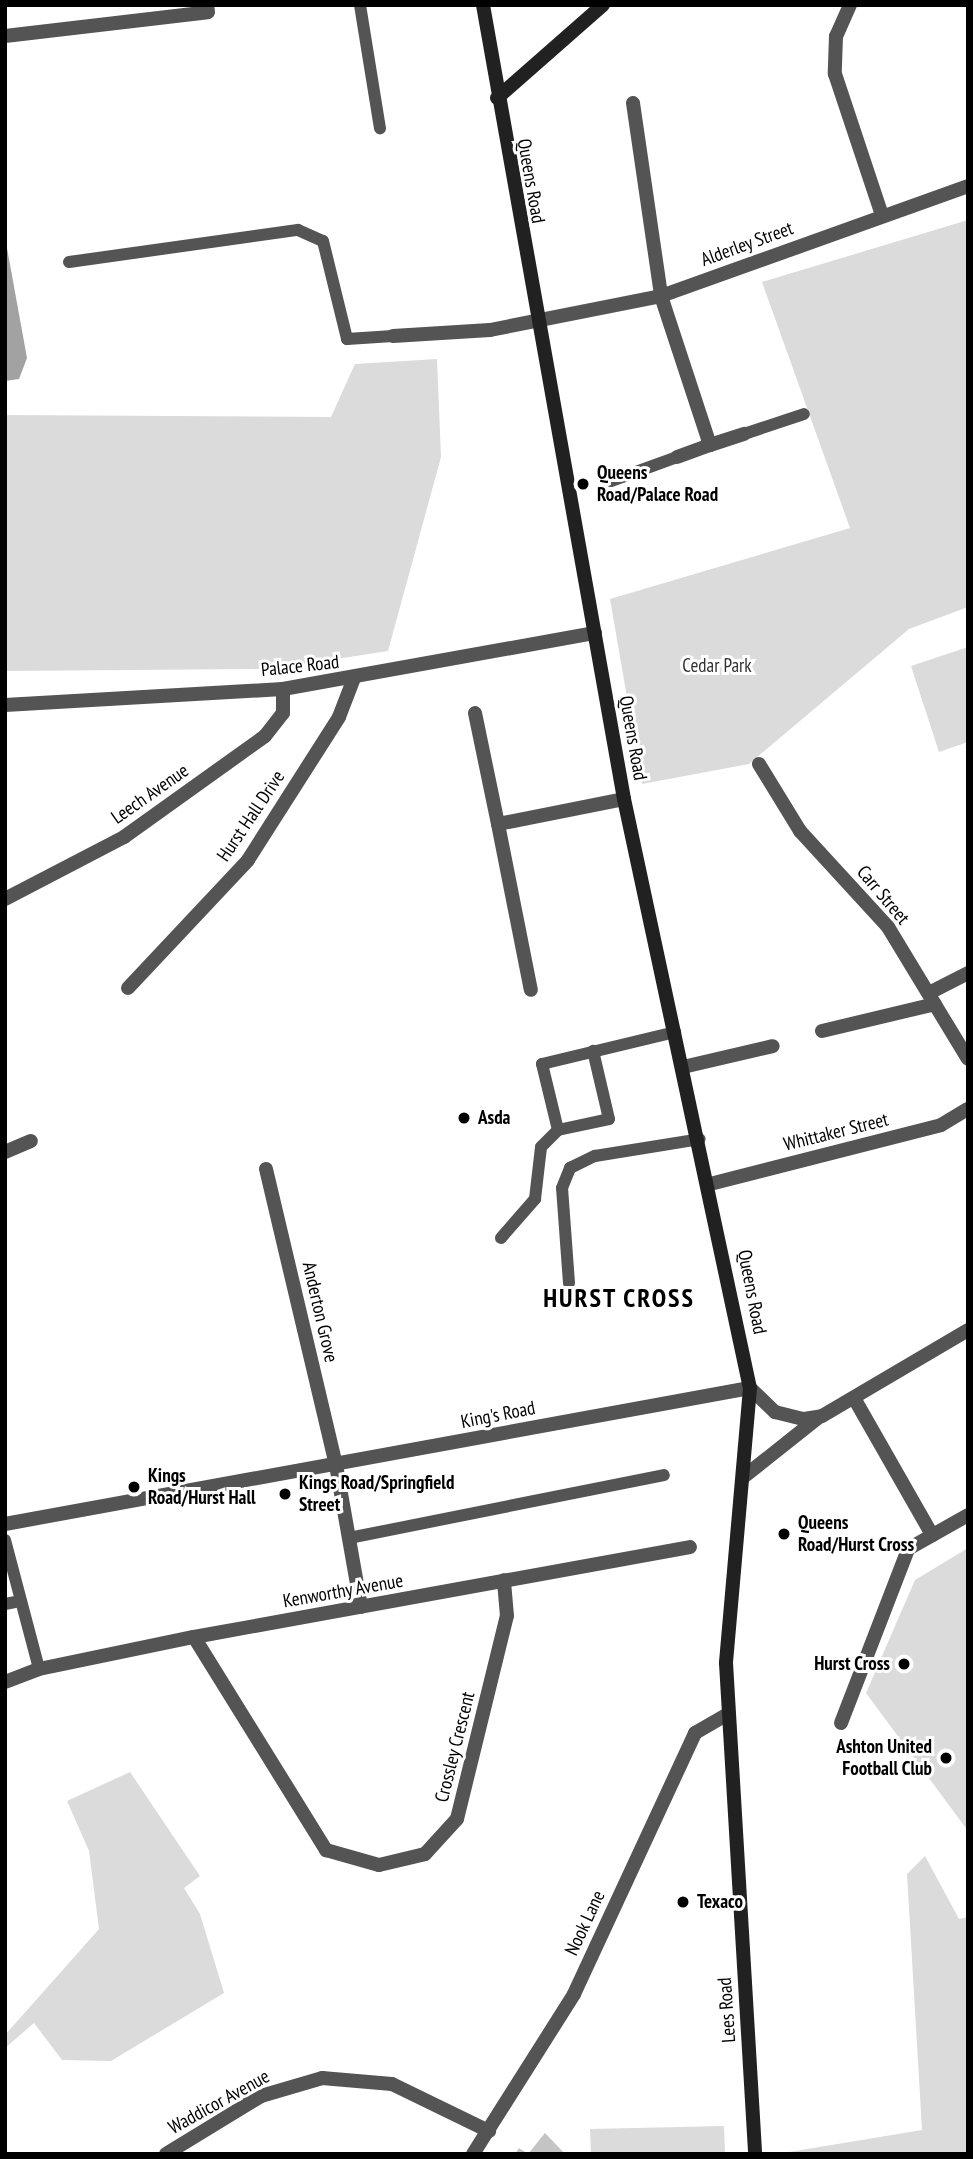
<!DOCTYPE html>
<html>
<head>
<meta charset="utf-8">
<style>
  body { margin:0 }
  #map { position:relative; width:973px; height:2159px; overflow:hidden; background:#fff; font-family:"PT Sans Narrow",sans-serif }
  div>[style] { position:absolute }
  .green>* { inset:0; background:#dbdbdb }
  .water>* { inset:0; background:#a2a2a2 }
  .building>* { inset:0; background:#c4c4c4 }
  .lane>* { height:12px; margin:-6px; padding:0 6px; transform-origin:6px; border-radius:6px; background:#545454 }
  .street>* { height:14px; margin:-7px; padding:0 7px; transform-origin:7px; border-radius:7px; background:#545454 }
  .secondary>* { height:14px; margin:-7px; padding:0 7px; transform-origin:7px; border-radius:7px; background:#212121 }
  .dots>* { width:19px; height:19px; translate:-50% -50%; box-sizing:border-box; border:4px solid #fff; border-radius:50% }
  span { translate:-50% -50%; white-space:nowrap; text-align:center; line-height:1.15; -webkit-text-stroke:6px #fff; paint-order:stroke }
  .street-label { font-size:19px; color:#000 }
  .poi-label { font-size:19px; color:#000; font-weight:700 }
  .left { translate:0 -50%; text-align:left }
  .right { translate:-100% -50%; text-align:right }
  .park-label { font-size:19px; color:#323232 }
  .district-label { font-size:26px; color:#000; font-weight:700; letter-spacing:2px }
  .frame { position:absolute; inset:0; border:7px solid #000; pointer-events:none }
</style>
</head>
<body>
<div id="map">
  <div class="green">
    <div style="clip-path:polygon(968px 220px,968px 607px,909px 629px,749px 764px,642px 784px,610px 599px,850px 528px,762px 282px)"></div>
    <div style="clip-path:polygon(437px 359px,441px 457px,388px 651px,272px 669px,5px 671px,5px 415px,331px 417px,355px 364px)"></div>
    <div style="clip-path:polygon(968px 647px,968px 742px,939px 752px,911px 666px)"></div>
    <div style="clip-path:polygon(968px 1548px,968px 1831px,866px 1693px,915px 1580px)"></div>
    <div style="clip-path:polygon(130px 1772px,200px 1876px,184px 1888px,200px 1914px,224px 1993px,111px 2061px,62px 2060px,34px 2023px,5px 2048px,5px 2035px,99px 1929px,89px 1851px,67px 1801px)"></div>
    <div style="clip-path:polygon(925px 1856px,959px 1919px,968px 1917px,968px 2154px,777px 2154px,922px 2130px,907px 1874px)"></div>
    <div style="clip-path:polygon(724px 2126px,725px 2154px,591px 2154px,590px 2129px)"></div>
  </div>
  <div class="water">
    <div style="clip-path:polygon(5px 237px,27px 358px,19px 379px,5px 381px)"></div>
  </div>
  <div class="building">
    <div style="clip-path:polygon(545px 2133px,565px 2154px,515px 2154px,519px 2148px,528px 2154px)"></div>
  </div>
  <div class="lane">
    <div style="left:360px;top:5px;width:125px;rotate:80.8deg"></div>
    <div style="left:69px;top:262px;width:231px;rotate:-8deg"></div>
    <div style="left:298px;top:230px;width:27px;rotate:24deg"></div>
    <div style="left:323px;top:241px;width:101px;rotate:76.2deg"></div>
    <div style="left:347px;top:339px;width:46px;rotate:-3.7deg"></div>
    <div style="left:744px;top:434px;width:63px;rotate:-18.4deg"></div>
    <div style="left:611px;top:481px;width:70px;rotate:-20deg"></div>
    <div style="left:558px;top:1130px;width:52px;rotate:-12.2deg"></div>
    <div style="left:609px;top:1119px;width:70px;rotate:-103.2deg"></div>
    <div style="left:501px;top:1238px;width:52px;rotate:-48.9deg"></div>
    <div style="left:535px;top:1199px;width:52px;rotate:-83.4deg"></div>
    <div style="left:541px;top:1147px;width:24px;rotate:-45deg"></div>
    <div style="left:558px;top:1130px;width:68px;rotate:-103.6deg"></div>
    <div style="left:542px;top:1064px;width:137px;rotate:-13.5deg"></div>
    <div style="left:569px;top:1283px;width:95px;rotate:-94.2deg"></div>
    <div style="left:562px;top:1188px;width:22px;rotate:-68deg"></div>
    <div style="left:570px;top:1168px;width:28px;rotate:-26deg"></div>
    <div style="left:595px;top:1156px;width:106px;rotate:-9.2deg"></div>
    <div style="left:349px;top:1538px;width:321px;rotate:-11.3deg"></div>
    <div style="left:5px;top:1540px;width:133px;rotate:75.2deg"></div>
    <div style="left:5px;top:1604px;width:15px;rotate:-11deg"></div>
  </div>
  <div class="street">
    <div style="left:850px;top:5px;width:34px;rotate:114deg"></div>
    <div style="left:836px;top:36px;width:38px;rotate:92deg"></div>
    <div style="left:835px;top:74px;width:149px;rotate:71.6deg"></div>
    <div style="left:5px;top:36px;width:204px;rotate:-6.7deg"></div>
    <div style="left:208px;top:12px;width:7px;rotate:-98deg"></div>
    <div style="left:633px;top:103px;width:195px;rotate:81.7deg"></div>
    <div style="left:661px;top:296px;width:157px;rotate:71.8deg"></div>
    <div style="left:710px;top:445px;width:36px;rotate:-18deg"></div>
    <div style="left:393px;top:336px;width:97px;rotate:-3.5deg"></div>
    <div style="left:490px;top:330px;width:174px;rotate:-11.2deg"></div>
    <div style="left:661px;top:296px;width:326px;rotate:-19.7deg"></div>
    <div style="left:677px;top:457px;width:35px;rotate:-20deg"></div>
    <div style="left:5px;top:705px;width:278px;rotate:-3.3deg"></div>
    <div style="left:283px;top:689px;width:317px;rotate:-10.2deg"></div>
    <div style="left:475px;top:713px;width:113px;rotate:78.3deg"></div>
    <div style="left:498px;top:824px;width:128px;rotate:-11.2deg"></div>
    <div style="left:759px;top:764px;width:79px;rotate:58.5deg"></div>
    <div style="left:800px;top:831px;width:130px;rotate:47.5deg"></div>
    <div style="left:888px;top:927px;width:154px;rotate:58.8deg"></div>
    <div style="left:498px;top:824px;width:169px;rotate:78.8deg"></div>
    <div style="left:5px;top:899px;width:134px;rotate:-27.5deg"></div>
    <div style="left:124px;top:837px;width:173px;rotate:-35.6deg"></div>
    <div style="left:265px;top:736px;width:29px;rotate:-52deg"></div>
    <div style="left:283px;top:713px;width:24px;rotate:-90deg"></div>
    <div style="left:128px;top:988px;width:175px;rotate:-46.8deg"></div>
    <div style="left:248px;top:860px;width:169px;rotate:-57.5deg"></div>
    <div style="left:339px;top:717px;width:40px;rotate:-69deg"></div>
    <div style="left:929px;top:993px;width:44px;rotate:-27.1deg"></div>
    <div style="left:822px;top:1031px;width:116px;rotate:-13.4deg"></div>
    <div style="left:683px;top:1067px;width:92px;rotate:-13.1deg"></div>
    <div style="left:5px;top:1152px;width:28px;rotate:-23deg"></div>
    <div style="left:266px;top:1169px;width:304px;rotate:76.7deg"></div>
    <div style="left:336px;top:1465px;width:144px;rotate:80deg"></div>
    <div style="left:710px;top:1184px;width:238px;rotate:-14.3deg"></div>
    <div style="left:941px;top:1125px;width:31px;rotate:-31deg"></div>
    <div style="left:854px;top:1398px;width:158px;rotate:60.3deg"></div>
    <div style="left:746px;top:1475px;width:92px;rotate:-38.4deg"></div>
    <div style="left:5px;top:1524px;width:757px;rotate:-10.35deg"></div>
    <div style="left:750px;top:1388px;width:35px;rotate:44deg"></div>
    <div style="left:775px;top:1412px;width:30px;rotate:14deg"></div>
    <div style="left:804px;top:1419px;width:18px;rotate:-9deg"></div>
    <div style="left:822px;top:1416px;width:169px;rotate:-30.5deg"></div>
    <div style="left:194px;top:1637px;width:251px;rotate:58.2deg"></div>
    <div style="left:326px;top:1850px;width:55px;rotate:15.8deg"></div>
    <div style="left:379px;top:1865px;width:47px;rotate:-13.4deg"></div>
    <div style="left:425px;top:1854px;width:47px;rotate:-47.6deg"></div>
    <div style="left:457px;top:1819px;width:209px;rotate:-76.2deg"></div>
    <div style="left:507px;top:1616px;width:36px;rotate:-95deg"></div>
    <div style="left:5px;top:1682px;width:36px;rotate:-21deg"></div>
    <div style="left:39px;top:1669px;width:158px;rotate:-11.7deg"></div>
    <div style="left:194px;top:1637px;width:504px;rotate:-10.28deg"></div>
    <div style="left:841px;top:1723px;width:186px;rotate:-68.9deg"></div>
    <div style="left:908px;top:1549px;width:69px;rotate:-29.5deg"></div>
    <div style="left:166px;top:2154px;width:111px;rotate:-31.4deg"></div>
    <div style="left:261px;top:2096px;width:64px;rotate:-16.4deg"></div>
    <div style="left:322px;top:2078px;width:70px;rotate:4.9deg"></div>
    <div style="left:392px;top:2084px;width:108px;rotate:25.9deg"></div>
    <div style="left:473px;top:2154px;width:189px;rotate:-57.7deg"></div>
    <div style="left:574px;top:1994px;width:288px;rotate:-65.1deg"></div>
    <div style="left:695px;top:1733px;width:38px;rotate:-30deg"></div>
  </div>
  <div class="secondary">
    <div style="left:483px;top:5px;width:806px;rotate:79.93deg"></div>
    <div style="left:624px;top:799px;width:602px;rotate:77.93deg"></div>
    <div style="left:750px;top:1388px;width:276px;rotate:95deg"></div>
    <div style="left:726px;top:1663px;width:492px;rotate:86.6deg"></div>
    <div style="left:497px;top:98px;width:141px;rotate:-41.3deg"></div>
  </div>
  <div class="dots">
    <div style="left:583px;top:484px;background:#000"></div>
    <div style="left:464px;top:1118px;background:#000"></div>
    <div style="left:134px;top:1487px;background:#000"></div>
    <div style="left:285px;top:1494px;background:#000"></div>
    <div style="left:784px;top:1534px;background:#000"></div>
    <div style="left:904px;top:1664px;background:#000"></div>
    <div style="left:946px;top:1758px;background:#000"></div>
    <div style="left:683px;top:1902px;background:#000"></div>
  </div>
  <div class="street-label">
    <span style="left:531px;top:181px;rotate:80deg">Queens Road</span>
    <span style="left:747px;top:244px;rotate:-20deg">Alderley Street</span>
    <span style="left:300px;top:666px;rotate:-6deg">Palace Road</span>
    <span style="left:633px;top:738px;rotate:80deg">Queens Road</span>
    <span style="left:150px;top:794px;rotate:-35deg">Leech Avenue</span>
    <span style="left:251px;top:816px;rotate:-56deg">Hurst Hall Drive</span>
    <span style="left:883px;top:895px;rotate:50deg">Carr Street</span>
    <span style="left:836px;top:1132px;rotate:-14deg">Whittaker Street</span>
    <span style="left:752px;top:1292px;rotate:79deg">Queens Road</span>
    <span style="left:320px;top:1312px;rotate:77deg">Anderton Grove</span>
    <span style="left:498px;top:1415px;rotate:-11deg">King's Road</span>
    <span style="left:343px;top:1591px;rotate:-10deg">Kenworthy Avenue</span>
    <span style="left:455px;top:1747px;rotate:-76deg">Crossley Crescent</span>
    <span style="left:585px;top:1923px;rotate:-65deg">Nook Lane</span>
    <span style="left:727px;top:2010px;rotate:-94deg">Lees Road</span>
    <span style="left:219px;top:2102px;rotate:-29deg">Waddicor Avenue</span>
  </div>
  <div class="poi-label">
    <span class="left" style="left:597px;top:484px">Queens<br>Road/Palace Road</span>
    <span class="left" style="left:478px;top:1118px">Asda</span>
    <span class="left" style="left:148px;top:1487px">Kings<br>Road/Hurst Hall</span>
    <span class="left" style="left:299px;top:1494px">Kings Road/Springfield<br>Street</span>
    <span class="left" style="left:798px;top:1534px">Queens<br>Road/Hurst Cross</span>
    <span class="right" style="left:890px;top:1664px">Hurst Cross</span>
    <span class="right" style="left:932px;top:1758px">Ashton United<br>Football Club</span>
    <span class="left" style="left:697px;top:1902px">Texaco</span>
  </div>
  <div class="park-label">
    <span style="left:717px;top:666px">Cedar Park</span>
  </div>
  <div class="district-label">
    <span style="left:619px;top:1298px">HURST CROSS</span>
  </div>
  <div class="frame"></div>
</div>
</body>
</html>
